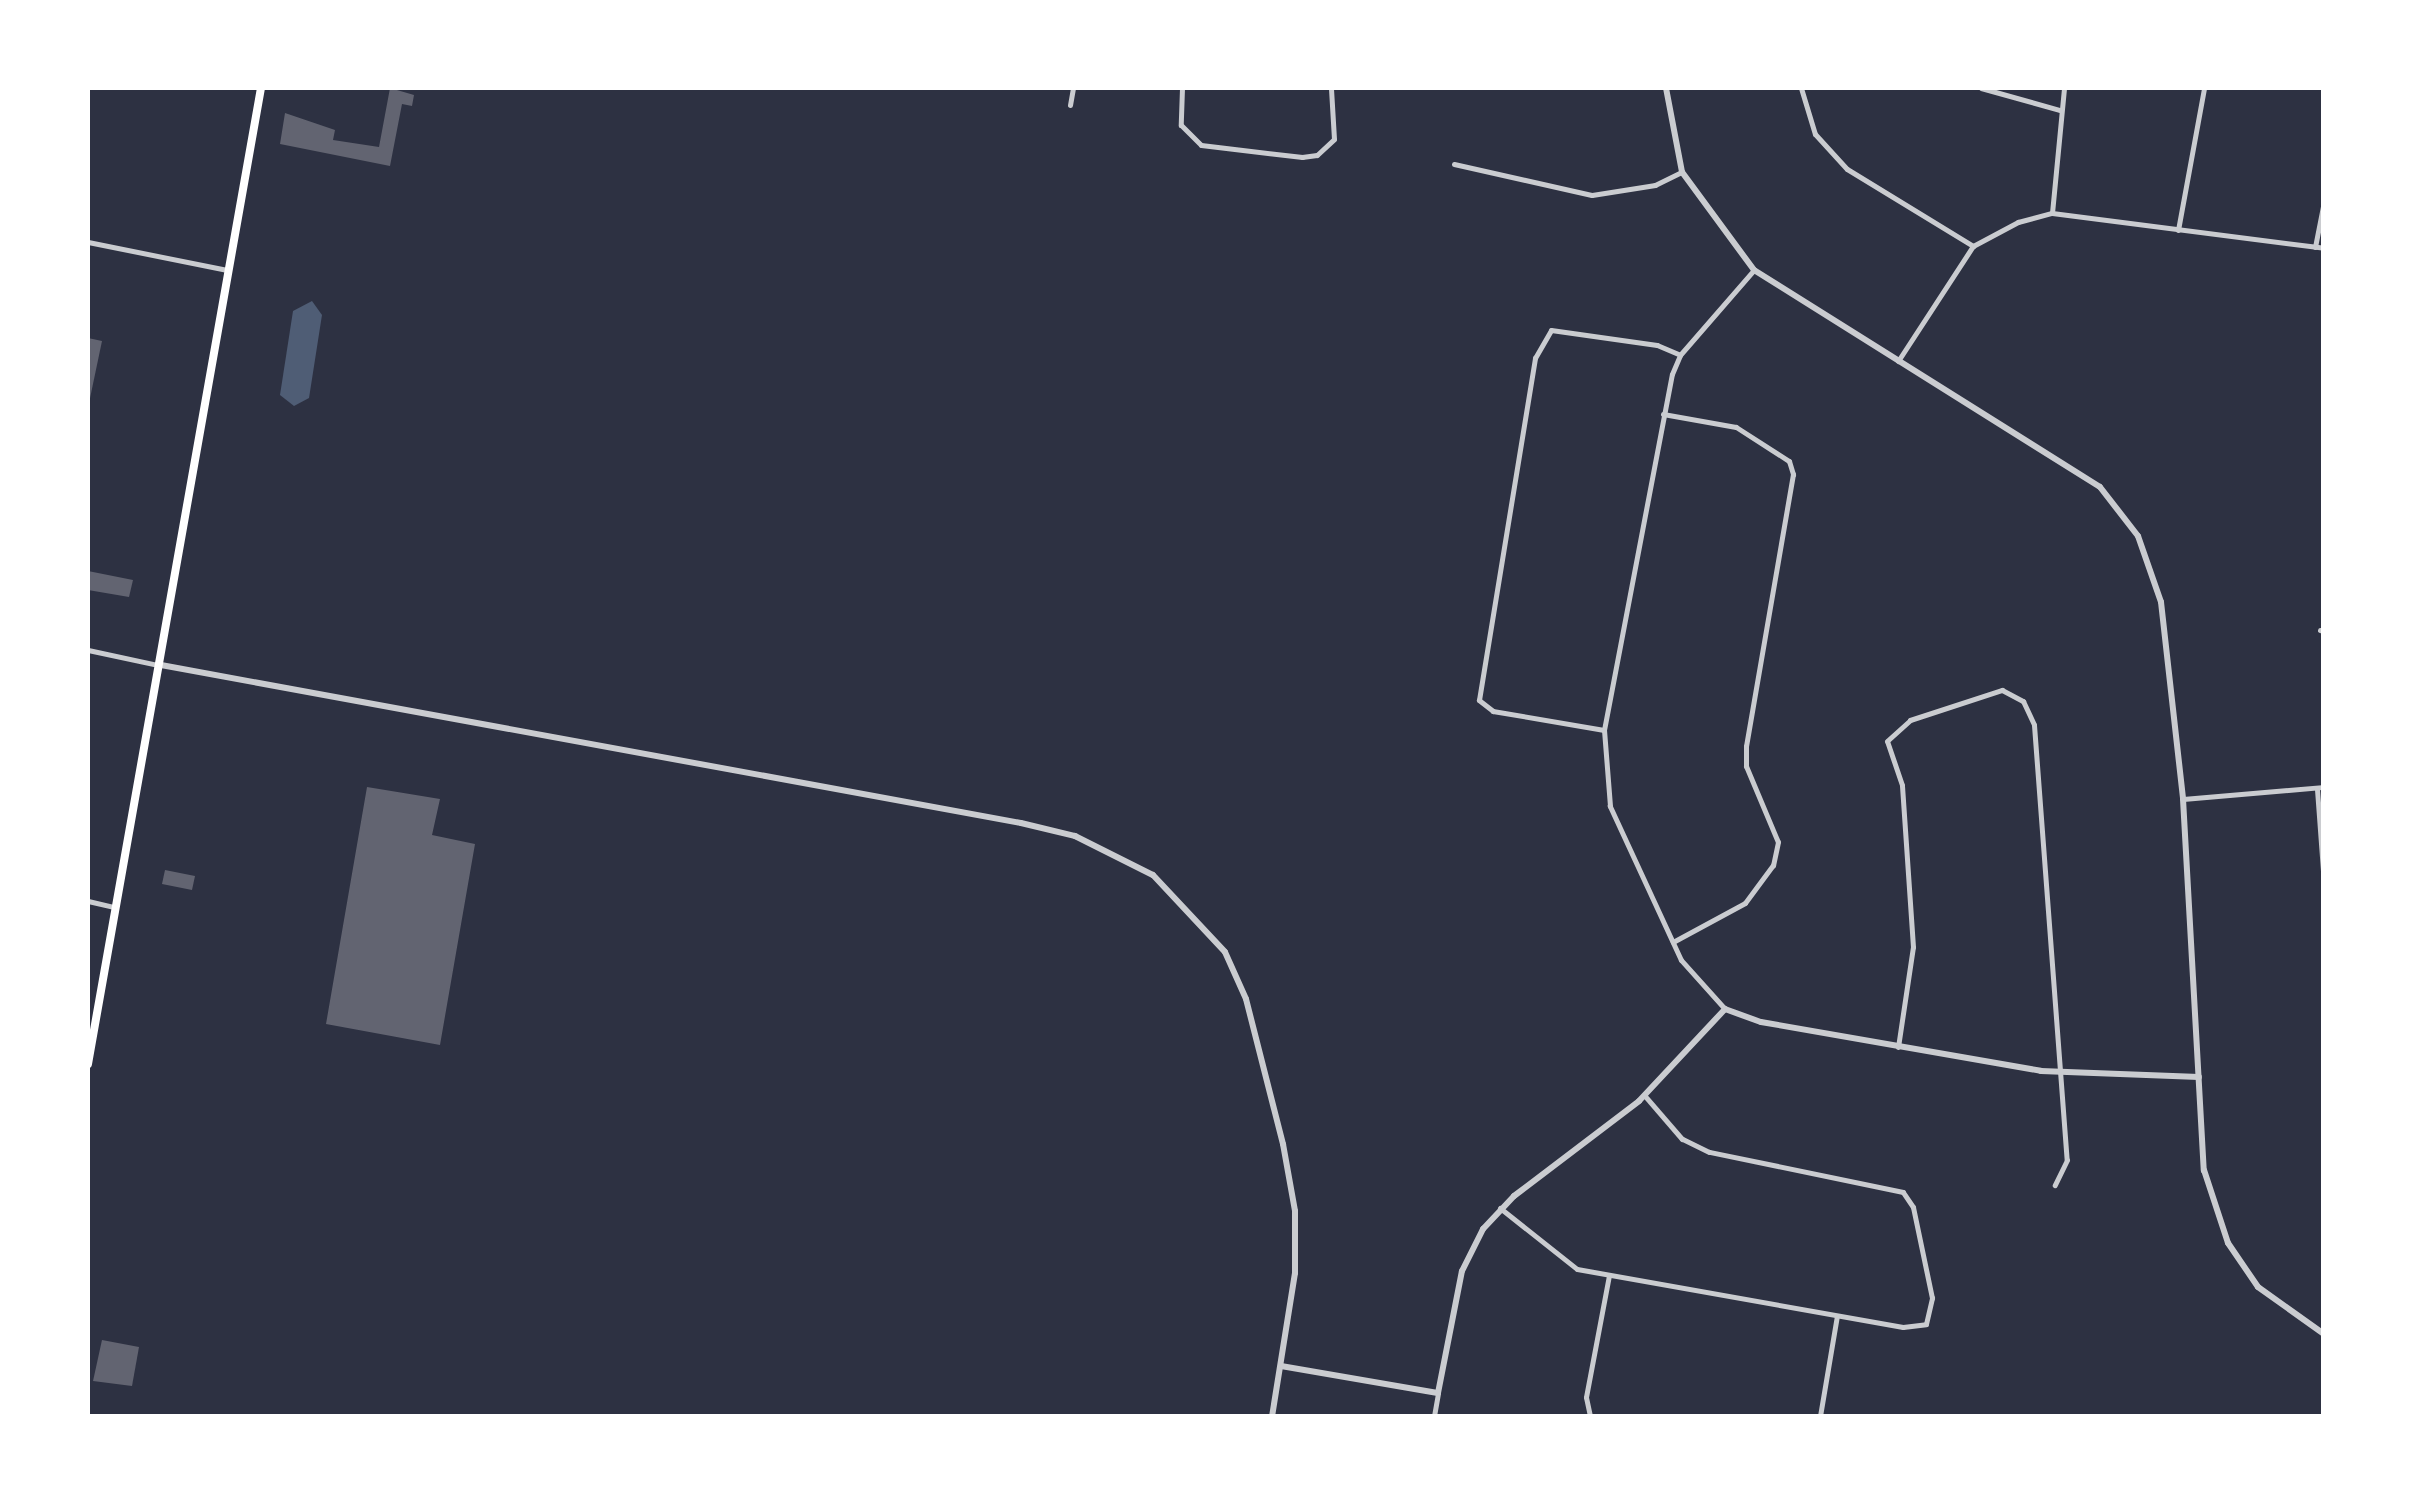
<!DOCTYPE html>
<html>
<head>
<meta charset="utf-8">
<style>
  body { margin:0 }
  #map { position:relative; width:2411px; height:1504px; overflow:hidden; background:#2d3142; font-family:"Roboto Condensed",sans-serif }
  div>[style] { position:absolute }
  .water>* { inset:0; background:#4f5d75 }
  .building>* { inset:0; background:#626471 }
  .minor>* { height:5px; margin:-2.5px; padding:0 2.5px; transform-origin:2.5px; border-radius:2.5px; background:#caccd0 }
  .tertiary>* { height:6px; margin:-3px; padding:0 3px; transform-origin:3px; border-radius:3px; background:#caccd0 }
  .secondary>* { height:8px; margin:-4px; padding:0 4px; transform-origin:4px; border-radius:4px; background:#fff }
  span { translate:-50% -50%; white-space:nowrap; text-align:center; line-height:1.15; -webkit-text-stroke:8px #fff; paint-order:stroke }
  .frame { position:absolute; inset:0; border:90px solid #fff; pointer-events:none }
</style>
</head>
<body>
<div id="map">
  <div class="water">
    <div style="clip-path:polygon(312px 301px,322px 315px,309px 398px,294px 406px,280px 395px,293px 311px)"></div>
  </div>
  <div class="building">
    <div style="clip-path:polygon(390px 88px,414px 95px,412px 106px,402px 104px,390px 166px,280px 144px,285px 113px,335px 130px,333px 140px,379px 147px)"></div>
    <div style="clip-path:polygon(88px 338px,102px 341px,89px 403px,88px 403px)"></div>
    <div style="clip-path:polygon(88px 571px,133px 580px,129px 597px,88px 590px)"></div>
    <div style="clip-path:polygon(367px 787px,440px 799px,432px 835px,475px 844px,440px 1045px,326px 1024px)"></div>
    <div style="clip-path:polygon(165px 870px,195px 876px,192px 890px,162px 884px)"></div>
    <div style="clip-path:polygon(102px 1340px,139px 1347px,132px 1386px,93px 1381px)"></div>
  </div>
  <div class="minor">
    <div style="left:1182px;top:88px;width:37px;rotate:92deg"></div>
    <div style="left:1181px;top:125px;width:28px;rotate:45deg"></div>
    <div style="left:1201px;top:145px;width:102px;rotate:6.8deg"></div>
    <div style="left:1302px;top:157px;width:15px;rotate:-8deg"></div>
    <div style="left:1317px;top:155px;width:23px;rotate:-43deg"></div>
    <div style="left:1334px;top:139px;width:51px;rotate:-93.4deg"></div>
    <div style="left:1801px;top:88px;width:48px;rotate:73.1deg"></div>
    <div style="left:1815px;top:134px;width:47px;rotate:47.6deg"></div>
    <div style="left:1847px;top:169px;width:148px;rotate:31.4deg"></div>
    <div style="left:1981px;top:88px;width:82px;rotate:15.6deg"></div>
    <div style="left:1070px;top:105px;width:17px;rotate:-80deg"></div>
    <div style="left:1454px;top:164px;width:141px;rotate:12.7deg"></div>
    <div style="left:1592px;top:195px;width:64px;rotate:-9deg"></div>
    <div style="left:1655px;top:185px;width:30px;rotate:-26deg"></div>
    <div style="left:2052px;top:213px;width:126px;rotate:-84.5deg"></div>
    <div style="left:2178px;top:230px;width:144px;rotate:-79.6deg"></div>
    <div style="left:88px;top:242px;width:142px;rotate:11.4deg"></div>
    <div style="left:2315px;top:247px;width:47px;rotate:-78.9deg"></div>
    <div style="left:1898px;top:361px;width:137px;rotate:-56.9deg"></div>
    <div style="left:1973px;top:246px;width:51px;rotate:-28.1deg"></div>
    <div style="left:2018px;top:222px;width:35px;rotate:-15deg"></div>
    <div style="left:2052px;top:213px;width:274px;rotate:7.3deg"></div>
    <div style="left:1663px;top:414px;width:74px;rotate:10.1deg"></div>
    <div style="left:1736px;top:427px;width:63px;rotate:32.7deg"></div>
    <div style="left:1789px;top:461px;width:14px;rotate:73deg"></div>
    <div style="left:1793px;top:474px;width:276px;rotate:99.8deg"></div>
    <div style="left:1746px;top:746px;width:20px;rotate:90deg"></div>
    <div style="left:1746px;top:766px;width:82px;rotate:67.2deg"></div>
    <div style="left:1778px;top:842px;width:24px;rotate:102deg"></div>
    <div style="left:1773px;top:865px;width:47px;rotate:126.4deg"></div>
    <div style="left:1745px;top:903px;width:82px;rotate:151.6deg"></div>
    <div style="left:2320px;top:630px;width:4px;rotate:14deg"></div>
    <div style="left:88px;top:650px;width:72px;rotate:12.1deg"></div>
    <div style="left:1604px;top:730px;width:113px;rotate:-170.3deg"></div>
    <div style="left:1493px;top:711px;width:18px;rotate:-142deg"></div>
    <div style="left:1479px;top:700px;width:347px;rotate:-80.7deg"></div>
    <div style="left:1535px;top:358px;width:32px;rotate:-60deg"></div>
    <div style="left:1551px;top:330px;width:107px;rotate:8.1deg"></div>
    <div style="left:1657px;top:345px;width:25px;rotate:23deg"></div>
    <div style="left:2317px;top:789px;width:96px;rotate:85.8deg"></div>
    <div style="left:2183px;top:799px;width:142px;rotate:-4.9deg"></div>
    <div style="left:88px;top:901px;width:27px;rotate:13deg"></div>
    <div style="left:1725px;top:1009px;width:66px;rotate:-131.9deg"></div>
    <div style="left:1681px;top:960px;width:170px;rotate:-114.8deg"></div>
    <div style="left:1610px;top:806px;width:76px;rotate:-94.5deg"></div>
    <div style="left:1604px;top:730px;width:362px;rotate:-79.2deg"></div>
    <div style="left:1672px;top:374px;width:21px;rotate:-67deg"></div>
    <div style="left:1680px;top:355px;width:113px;rotate:-49deg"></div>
    <div style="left:1898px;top:1047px;width:101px;rotate:-81.5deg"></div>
    <div style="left:1913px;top:947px;width:162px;rotate:-93.9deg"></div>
    <div style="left:1902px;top:785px;width:46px;rotate:-108.8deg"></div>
    <div style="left:1887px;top:741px;width:31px;rotate:-42deg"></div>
    <div style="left:1910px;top:720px;width:97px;rotate:-18.1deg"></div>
    <div style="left:2002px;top:690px;width:24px;rotate:28deg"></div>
    <div style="left:2023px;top:701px;width:26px;rotate:65deg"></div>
    <div style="left:2034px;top:725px;width:436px;rotate:85.7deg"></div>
    <div style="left:2067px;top:1160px;width:28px;rotate:116deg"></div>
    <div style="left:1500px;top:1208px;width:98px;rotate:38.4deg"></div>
    <div style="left:1577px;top:1269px;width:331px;rotate:10.1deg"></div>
    <div style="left:1903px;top:1327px;width:23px;rotate:-7deg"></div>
    <div style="left:1926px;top:1324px;width:27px;rotate:-77deg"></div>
    <div style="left:1932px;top:1298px;width:93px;rotate:-101.8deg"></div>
    <div style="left:1913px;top:1207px;width:18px;rotate:-124deg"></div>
    <div style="left:1903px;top:1192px;width:198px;rotate:-168.3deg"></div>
    <div style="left:1709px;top:1152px;width:30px;rotate:-154deg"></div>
    <div style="left:1682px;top:1139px;width:57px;rotate:-130.7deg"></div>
    <div style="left:1434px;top:1416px;width:23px;rotate:-80deg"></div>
    <div style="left:1590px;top:1416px;width:19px;rotate:-102deg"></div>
    <div style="left:1586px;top:1397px;width:124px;rotate:-79.3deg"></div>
    <div style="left:1820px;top:1416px;width:101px;rotate:-80.4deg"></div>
  </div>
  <div class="tertiary">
    <div style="left:1666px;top:88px;width:86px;rotate:79.2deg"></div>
    <div style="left:1682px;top:172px;width:122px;rotate:53.7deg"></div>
    <div style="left:1754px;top:270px;width:408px;rotate:32.1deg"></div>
    <div style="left:2100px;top:487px;width:62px;rotate:52.2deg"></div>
    <div style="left:2138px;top:536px;width:70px;rotate:70.8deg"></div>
    <div style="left:2161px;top:602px;width:198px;rotate:83.6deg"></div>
    <div style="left:2183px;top:799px;width:372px;rotate:86.8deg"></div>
    <div style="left:2204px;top:1170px;width:77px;rotate:71.8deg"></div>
    <div style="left:2228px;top:1243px;width:53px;rotate:55.7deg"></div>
    <div style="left:2258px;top:1287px;width:81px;rotate:35.5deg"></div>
    <div style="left:161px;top:665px;width:874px;rotate:10.41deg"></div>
    <div style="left:1021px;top:823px;width:56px;rotate:13.5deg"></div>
    <div style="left:1075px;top:836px;width:87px;rotate:26.6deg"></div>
    <div style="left:1153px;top:875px;width:105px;rotate:46.9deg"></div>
    <div style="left:1225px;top:952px;width:51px;rotate:65.9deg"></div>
    <div style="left:1246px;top:999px;width:150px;rotate:75.7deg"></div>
    <div style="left:1283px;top:1144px;width:68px;rotate:79.8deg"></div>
    <div style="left:1295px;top:1211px;width:62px;rotate:90deg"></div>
    <div style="left:1295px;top:1273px;width:145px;rotate:99.1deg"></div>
    <div style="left:1281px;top:1366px;width:159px;rotate:9.8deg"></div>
    <div style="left:1438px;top:1393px;width:124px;rotate:-78.9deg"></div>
    <div style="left:1462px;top:1271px;width:47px;rotate:-63.4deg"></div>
    <div style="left:1483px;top:1229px;width:45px;rotate:-46.8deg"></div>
    <div style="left:1514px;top:1196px;width:157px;rotate:-37.2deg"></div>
    <div style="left:1639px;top:1101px;width:126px;rotate:-46.9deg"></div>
    <div style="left:1725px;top:1009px;width:38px;rotate:20deg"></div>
    <div style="left:1761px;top:1022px;width:284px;rotate:9.9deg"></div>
    <div style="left:2041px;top:1071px;width:158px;rotate:2.2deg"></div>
  </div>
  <div class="secondary">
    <div style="left:88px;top:1064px;width:991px;rotate:-79.95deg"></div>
  </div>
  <div class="frame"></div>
</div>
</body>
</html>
